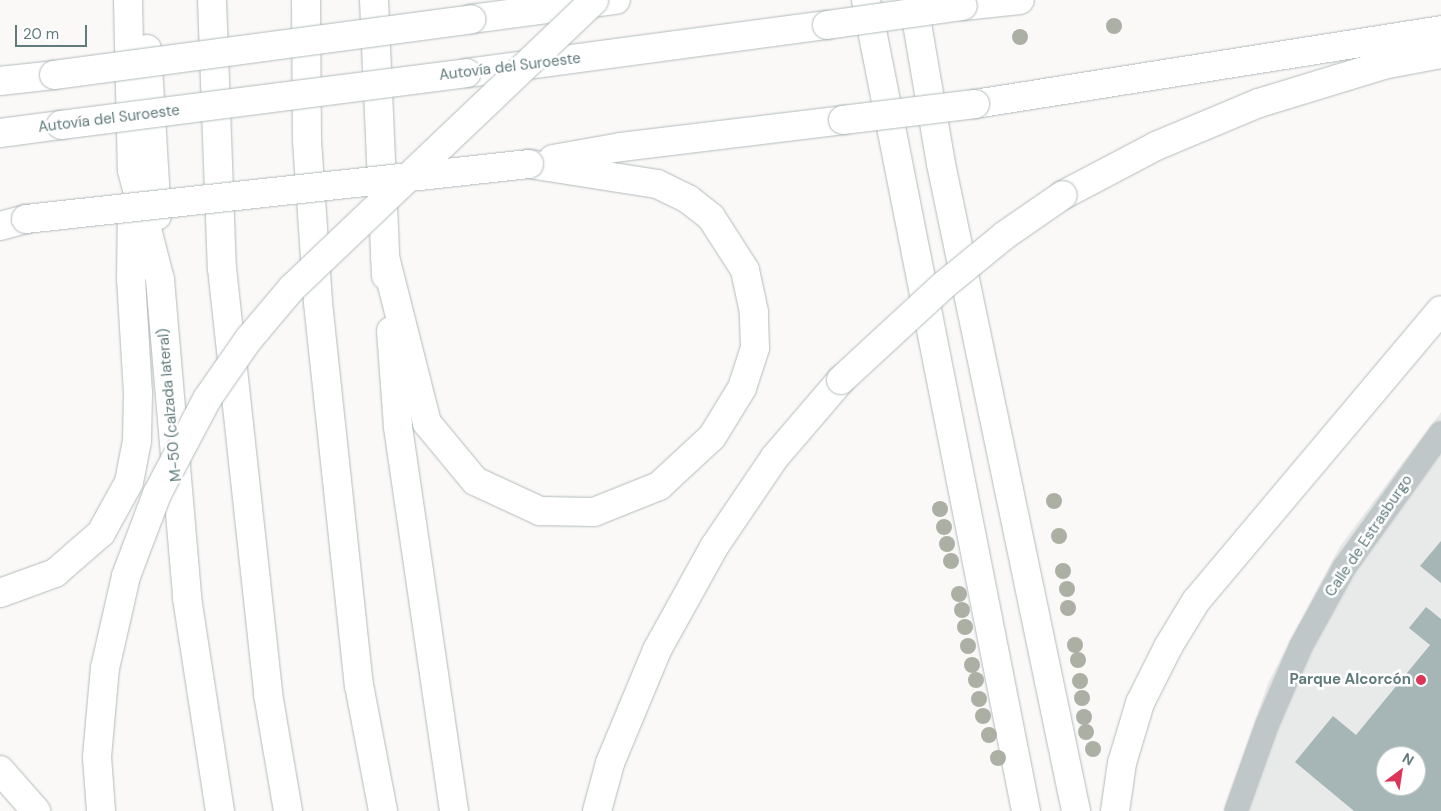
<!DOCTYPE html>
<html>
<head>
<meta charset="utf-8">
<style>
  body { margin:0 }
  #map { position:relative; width:1441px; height:811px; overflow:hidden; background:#faf9f8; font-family:"DM Sans",sans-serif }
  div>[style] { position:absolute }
  .built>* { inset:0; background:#e8e9e9 }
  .building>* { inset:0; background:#a6b5b5 }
  .roads { filter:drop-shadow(0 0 1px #b3bbbb) drop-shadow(0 0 1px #b3bbbb) }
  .minor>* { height:22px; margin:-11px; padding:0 11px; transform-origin:11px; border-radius:11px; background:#bfc7c8 }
  .motorway>* { height:28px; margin:-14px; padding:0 14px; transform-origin:14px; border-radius:14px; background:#fff }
  .bridges { filter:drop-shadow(0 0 1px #b3bbbb) drop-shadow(0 0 1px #b3bbbb) }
  .motorway-bridge>* { height:28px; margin:-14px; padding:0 14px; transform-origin:14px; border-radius:14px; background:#fff }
  .trees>* { width:16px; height:16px; margin:-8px; border-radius:50%; background:#acb0a4 }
  .dots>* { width:14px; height:14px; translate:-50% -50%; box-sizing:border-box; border:2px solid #fff; border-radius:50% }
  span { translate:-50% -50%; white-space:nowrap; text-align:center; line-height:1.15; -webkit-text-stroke:5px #fff; paint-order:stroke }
  .street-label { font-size:15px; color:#617b7c }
  .poi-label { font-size:15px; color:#617b7c; font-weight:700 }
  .right { translate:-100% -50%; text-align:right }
  .north { position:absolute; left:1376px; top:746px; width:50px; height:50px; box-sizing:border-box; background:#fff; border:1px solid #c0cacb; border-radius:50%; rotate:31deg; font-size:14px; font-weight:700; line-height:20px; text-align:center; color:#617b7c }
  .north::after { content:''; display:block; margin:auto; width:18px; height:22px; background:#dd3457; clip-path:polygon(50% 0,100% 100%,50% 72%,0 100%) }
  .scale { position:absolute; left:15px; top:25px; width:72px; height:22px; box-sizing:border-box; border:2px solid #617b7c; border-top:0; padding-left:6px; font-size:15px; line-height:18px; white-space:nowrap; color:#617b7c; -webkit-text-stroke:4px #fff; paint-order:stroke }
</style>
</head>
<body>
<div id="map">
  <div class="built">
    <div style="clip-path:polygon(evenodd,1441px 412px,1441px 811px,1224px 811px,1268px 683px,1340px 546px,1441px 412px,1386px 756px,1416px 756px,1416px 786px,1386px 786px,1386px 756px)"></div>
  </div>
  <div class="building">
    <div style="clip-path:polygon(1441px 541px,1441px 583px,1420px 566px)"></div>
    <div style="clip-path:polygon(evenodd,1426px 607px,1441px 619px,1441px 811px,1354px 811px,1295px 762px,1333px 716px,1356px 735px,1430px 645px,1409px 628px,1426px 607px,1386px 756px,1416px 756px,1416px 786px,1386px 786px,1386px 756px)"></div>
  </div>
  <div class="roads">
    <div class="minor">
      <div style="left:1236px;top:811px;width:91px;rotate:-70.2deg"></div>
      <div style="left:1267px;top:725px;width:86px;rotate:-66.7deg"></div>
      <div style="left:1301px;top:646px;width:89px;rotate:-61.1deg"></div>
      <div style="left:1344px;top:568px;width:166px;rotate:-54.3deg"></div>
    </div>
    <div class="motorway">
      <div style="left:128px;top:0;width:170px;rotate:88.7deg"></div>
      <div style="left:132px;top:170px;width:114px;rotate:75.7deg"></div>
      <div style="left:160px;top:280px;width:319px;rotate:85.1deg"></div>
      <div style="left:187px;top:598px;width:216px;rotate:81.2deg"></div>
      <div style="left:212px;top:0;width:268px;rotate:87.9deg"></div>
      <div style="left:222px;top:268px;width:428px;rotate:83.8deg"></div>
      <div style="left:268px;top:694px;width:119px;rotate:80.3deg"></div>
      <div style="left:306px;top:0;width:140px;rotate:89.6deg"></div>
      <div style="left:307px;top:140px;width:163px;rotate:86.1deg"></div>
      <div style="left:318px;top:303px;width:384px;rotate:83.9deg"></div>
      <div style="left:359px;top:685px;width:128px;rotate:79.2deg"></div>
      <div style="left:374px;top:0;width:276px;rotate:87.5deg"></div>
      <div style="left:866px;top:0;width:827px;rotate:78.84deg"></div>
      <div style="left:913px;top:0;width:166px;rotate:80.3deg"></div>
      <div style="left:941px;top:164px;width:661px;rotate:78.21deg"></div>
      <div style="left:963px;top:6px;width:57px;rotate:-6deg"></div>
      <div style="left:471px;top:19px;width:146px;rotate:-7.5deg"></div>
      <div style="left:147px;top:49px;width:167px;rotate:86.6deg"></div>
      <div style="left:467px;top:73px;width:363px;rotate:-7.6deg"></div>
      <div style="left:0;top:81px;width:54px;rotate:-6.3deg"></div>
      <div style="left:975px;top:104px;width:472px;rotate:-9deg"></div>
      <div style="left:0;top:133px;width:62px;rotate:-7.5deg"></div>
      <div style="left:553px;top:159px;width:69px;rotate:-10deg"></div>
      <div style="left:621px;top:147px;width:224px;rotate:-6.9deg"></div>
      <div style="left:1063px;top:195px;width:105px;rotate:-27.8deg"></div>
      <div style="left:1156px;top:146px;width:112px;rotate:-22.7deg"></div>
      <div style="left:1259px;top:103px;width:130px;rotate:-17deg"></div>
      <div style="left:1383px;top:65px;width:59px;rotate:-10.7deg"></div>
      <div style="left:0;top:226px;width:27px;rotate:-15deg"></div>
      <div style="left:385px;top:257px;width:171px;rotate:75.8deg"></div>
      <div style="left:427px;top:423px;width:75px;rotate:50.4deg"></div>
      <div style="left:475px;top:481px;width:72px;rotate:24.8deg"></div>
      <div style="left:540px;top:511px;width:54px;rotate:1.1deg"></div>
      <div style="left:594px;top:512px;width:70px;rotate:-21.8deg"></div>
      <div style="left:659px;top:486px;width:72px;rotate:-42.8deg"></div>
      <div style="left:712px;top:437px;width:57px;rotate:-58.5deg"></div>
      <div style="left:742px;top:388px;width:42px;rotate:-72deg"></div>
      <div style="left:755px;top:348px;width:36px;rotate:-92deg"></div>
      <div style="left:754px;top:312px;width:43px;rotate:-102.1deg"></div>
      <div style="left:745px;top:270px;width:63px;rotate:-122.7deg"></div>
      <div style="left:711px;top:217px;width:29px;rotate:-142deg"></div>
      <div style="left:688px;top:199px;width:34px;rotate:-154deg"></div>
      <div style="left:657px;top:184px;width:130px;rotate:-171.1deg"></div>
      <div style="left:391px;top:331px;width:96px;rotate:85.8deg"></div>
      <div style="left:398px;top:427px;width:388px;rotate:81.7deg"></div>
      <div style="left:0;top:593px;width:59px;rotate:-20deg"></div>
      <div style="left:55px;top:573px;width:61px;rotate:-41deg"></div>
      <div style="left:101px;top:533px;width:58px;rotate:-61.2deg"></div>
      <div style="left:129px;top:482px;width:42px;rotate:-79deg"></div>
      <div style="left:137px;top:441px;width:48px;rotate:-88.8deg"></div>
      <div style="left:138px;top:393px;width:115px;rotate:-93.5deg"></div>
      <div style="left:131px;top:278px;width:69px;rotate:-89.2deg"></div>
      <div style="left:0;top:770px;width:55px;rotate:48.7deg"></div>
      <div style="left:597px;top:811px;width:50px;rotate:-74.8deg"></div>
      <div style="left:610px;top:763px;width:122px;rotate:-67.4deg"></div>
      <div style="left:657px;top:650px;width:118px;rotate:-61deg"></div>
      <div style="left:714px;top:547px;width:109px;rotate:-55.9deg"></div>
      <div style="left:775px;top:457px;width:101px;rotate:-49.4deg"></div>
      <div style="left:1115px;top:811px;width:49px;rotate:-81.7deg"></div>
      <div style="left:1122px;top:763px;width:63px;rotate:-73.3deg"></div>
      <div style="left:1140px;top:703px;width:63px;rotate:-63.4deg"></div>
      <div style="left:1168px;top:647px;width:54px;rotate:-58.7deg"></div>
      <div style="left:1196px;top:601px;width:380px;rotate:-49.9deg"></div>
    </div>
  </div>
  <div class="bridges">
    <div class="motorway-bridge">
      <div style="left:827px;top:25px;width:137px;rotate:-8deg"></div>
      <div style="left:54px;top:75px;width:421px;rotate:-7.6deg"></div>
      <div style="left:843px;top:120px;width:133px;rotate:-6.9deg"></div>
      <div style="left:61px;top:125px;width:409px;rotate:-7.3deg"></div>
      <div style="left:26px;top:219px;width:506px;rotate:-6.24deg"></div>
      <div style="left:841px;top:380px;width:140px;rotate:-42.7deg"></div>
      <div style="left:944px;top:285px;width:79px;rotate:-39.3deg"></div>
      <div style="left:1005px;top:235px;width:70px;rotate:-34.6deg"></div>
      <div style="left:101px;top:811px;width:54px;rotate:-94.2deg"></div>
      <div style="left:97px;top:757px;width:89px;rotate:-84.9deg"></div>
      <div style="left:105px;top:668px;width:94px;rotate:-77.1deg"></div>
      <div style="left:126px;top:576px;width:88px;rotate:-69.3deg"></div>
      <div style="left:157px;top:494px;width:107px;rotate:-62.2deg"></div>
      <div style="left:207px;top:399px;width:72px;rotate:-55.2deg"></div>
      <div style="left:248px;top:340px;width:68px;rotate:-49.8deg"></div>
      <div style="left:292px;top:288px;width:417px;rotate:-43.6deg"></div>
    </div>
  </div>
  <div class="trees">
    <div style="left:1114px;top:26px"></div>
    <div style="left:1020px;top:37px"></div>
    <div style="left:1054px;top:501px"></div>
    <div style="left:940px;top:509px"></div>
    <div style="left:944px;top:527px"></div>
    <div style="left:1059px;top:536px"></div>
    <div style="left:947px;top:544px"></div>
    <div style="left:951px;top:561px"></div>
    <div style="left:1063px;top:571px"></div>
    <div style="left:1067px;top:589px"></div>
    <div style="left:959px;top:594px"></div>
    <div style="left:1068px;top:608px"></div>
    <div style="left:962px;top:610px"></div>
    <div style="left:965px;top:627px"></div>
    <div style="left:1075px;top:645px"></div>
    <div style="left:968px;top:646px"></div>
    <div style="left:1078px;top:660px"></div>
    <div style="left:972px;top:665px"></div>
    <div style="left:976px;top:680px"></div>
    <div style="left:1080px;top:681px"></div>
    <div style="left:1082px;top:698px"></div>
    <div style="left:979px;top:699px"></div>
    <div style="left:983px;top:716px"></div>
    <div style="left:1084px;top:717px"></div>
    <div style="left:1086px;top:732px"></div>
    <div style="left:989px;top:735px"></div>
    <div style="left:1093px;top:749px"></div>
    <div style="left:998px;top:758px"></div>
  </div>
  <div class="dots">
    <div style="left:1421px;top:680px;background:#dd3457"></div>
  </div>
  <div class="street-label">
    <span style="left:510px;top:67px;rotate:-7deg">Autovía del Suroeste</span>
    <span style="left:109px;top:119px;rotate:-7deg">Autovía del Suroeste</span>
    <span style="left:170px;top:405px;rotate:-95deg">M-50 (calzada lateral)</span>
    <span style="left:1369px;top:536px;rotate:-56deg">Calle de Estrasburgo</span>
  </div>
  <div class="poi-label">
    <span class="right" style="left:1411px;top:680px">Parque Alcorcón</span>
  </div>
  <div class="north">N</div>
  <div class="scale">20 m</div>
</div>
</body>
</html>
